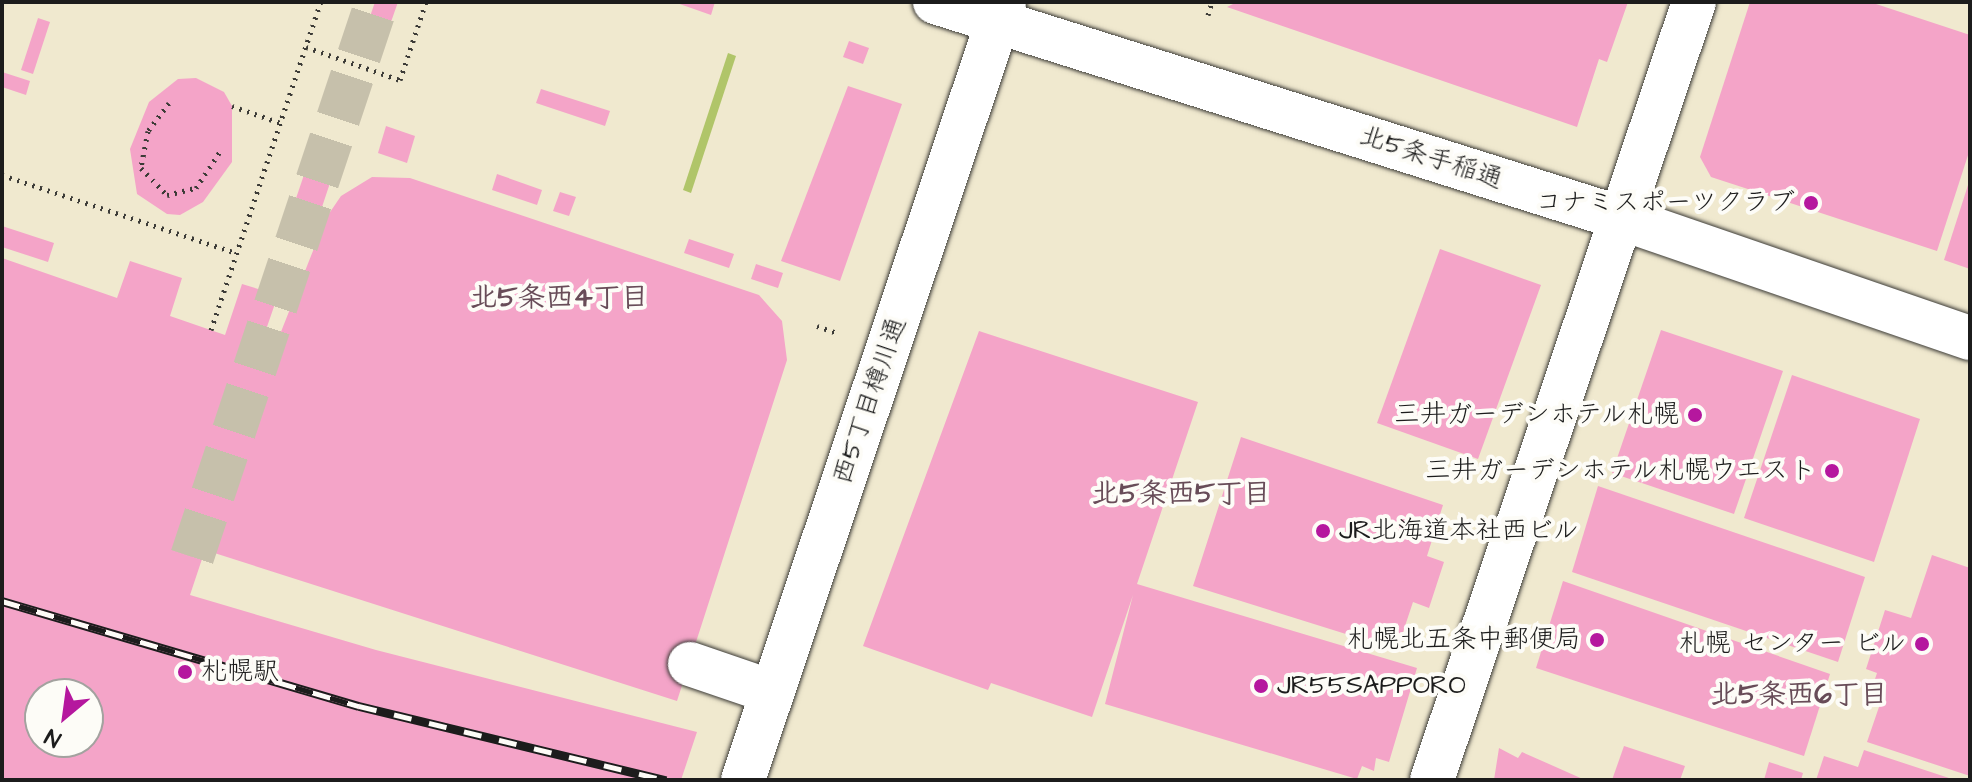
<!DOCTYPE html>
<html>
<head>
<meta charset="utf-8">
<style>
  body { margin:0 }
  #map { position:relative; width:1972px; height:782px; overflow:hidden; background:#f0e9cf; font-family:"Architects Daughter","Klee One",sans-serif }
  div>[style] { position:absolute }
  .green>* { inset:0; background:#b0c569 }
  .building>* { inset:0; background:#f4a4c8 }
  .minor-tunnel>* { height:44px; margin-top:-22px; transform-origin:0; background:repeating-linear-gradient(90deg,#c6c0ab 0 44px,transparent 0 66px) }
  .path>* { height:5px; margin-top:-2.5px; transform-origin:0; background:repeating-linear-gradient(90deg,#3c3b37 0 2px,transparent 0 8px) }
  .roads { filter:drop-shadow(0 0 2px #3c3b37) drop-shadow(0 0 2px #3c3b37) }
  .minor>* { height:44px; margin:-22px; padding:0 22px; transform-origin:22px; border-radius:22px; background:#fff }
  .rail>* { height:9px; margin-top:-4.5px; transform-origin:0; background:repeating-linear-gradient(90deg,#fdfcf7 0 18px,#1c1c1c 0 36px); box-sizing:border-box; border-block:2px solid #1c1c1c }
  .dots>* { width:22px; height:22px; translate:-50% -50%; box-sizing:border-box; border:4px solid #fdfcf7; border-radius:50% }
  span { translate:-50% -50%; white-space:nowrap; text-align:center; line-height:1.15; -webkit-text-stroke:8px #fdfcf7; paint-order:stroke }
  .street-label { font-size:26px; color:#1c1c1c }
  .poi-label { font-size:26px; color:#1c1c1c }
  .right { translate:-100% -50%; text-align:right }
  .left { translate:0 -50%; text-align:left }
  .neighbourhood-label { font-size:28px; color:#684c58; font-weight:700 }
  .frame { position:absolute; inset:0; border:4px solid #1c1c1c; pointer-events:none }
  .north { position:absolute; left:24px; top:678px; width:80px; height:80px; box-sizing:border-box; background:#fdfcf7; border:2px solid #a3a29f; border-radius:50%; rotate:209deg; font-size:22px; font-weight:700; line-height:32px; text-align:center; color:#1c1c1c }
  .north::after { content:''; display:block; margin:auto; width:28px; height:36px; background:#b5179e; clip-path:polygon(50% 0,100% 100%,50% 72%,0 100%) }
</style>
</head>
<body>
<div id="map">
  <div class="green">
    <div style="clip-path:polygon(728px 53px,736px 56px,691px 193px,683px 190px)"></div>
  </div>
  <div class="building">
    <div style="clip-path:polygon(375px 2px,398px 2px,385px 39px,365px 31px)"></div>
    <div style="clip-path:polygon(674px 2px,715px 2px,711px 15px)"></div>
    <div style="clip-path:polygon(1237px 2px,1628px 2px,1607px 62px,1599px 59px,1577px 127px,1227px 7px)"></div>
    <div style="clip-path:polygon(1750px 2px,1870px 2px,1970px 35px,1970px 149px,1937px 251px,1711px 177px,1700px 157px)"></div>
    <div style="clip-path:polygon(38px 18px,50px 22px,33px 74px,21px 70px)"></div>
    <div style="clip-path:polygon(849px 41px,869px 48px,863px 64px,843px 57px)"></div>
    <div style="clip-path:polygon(2px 72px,30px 81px,26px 95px,2px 87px)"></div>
    <div style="clip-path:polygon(196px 78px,224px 92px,232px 106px,232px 162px,203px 202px,180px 215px,167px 214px,137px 194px,130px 149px,149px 102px,178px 79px)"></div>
    <div style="clip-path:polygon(848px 86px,902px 104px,840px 281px,781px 261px)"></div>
    <div style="clip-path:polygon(541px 89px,610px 111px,605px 126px,536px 103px)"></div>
    <div style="clip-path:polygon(386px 126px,415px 136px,407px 163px,378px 153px)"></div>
    <div style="clip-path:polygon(307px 166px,333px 174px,316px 225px,290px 216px)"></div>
    <div style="clip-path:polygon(497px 174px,542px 190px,537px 205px,492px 190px)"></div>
    <div style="clip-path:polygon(evenodd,372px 177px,410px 178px,759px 295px,782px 321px,787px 360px,677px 701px,205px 550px,190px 595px,376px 650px,697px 732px,681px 780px,2px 780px,2px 258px,117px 298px,130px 261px,182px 278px,170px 316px,225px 335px,242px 284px,278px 295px,260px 347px,273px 352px,326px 218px,341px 196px,372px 177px,40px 694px,88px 694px,88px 742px,40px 742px,40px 694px)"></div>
    <div style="clip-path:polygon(1969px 182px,1970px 182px,1970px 269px,1944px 260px)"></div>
    <div style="clip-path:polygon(560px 192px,576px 197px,569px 216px,553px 211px)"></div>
    <div style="clip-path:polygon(2px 226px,54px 243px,48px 262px,2px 247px)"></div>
    <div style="clip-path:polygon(689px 239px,734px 254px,729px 268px,684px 253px)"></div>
    <div style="clip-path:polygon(1440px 249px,1541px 285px,1478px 459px,1377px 423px)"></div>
    <div style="clip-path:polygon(756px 264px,783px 273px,778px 288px,751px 279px)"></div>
    <div style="clip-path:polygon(1661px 330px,1783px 371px,1734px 514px,1612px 473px)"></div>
    <div style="clip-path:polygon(979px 331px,1198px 402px,1137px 584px,1417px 668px,1389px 762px,1376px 758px,1374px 771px,1362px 766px,1357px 779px,1105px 704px,1133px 595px,1092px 717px,991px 683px,988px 690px,863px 646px)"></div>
    <div style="clip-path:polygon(1792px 375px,1920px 419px,1874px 562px,1744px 518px)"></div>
    <div style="clip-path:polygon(1241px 437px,1443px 505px,1427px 556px,1444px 562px,1429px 608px,1413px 602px,1397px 650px,1193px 586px)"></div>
    <div style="clip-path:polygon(1598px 486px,1865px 577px,1838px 662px,1572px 572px)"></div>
    <div style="clip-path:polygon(1932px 555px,1970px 568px,1970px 776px,1867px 742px,1880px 704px,1868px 700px,1877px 673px,1866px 669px,1885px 610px,1911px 618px)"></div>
    <div style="clip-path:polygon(1563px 581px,1830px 674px,1804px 756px,1536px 668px)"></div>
    <div style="clip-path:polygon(1624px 746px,1685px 766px,1680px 780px,1612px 780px)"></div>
    <div style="clip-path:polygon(1499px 748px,1518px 758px,1522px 752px,1585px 780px,1494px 780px)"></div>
    <div style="clip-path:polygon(1864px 750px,1952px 779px,1952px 780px,1816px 780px,1824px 756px,1858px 767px)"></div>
    <div style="clip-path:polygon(1769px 762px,1803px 773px,1801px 780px,1764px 780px)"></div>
  </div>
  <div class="minor-tunnel">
    <div style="left:192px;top:557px;width:585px;rotate:-71.57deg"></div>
  </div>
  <div class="path">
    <div style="left:1208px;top:15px;width:14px;rotate:-73deg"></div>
    <div style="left:306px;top:47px;width:100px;rotate:19.3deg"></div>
    <div style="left:400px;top:80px;width:82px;rotate:-71.6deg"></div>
    <div style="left:169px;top:103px;width:35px;rotate:127deg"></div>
    <div style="left:148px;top:131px;width:38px;rotate:101deg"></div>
    <div style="left:141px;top:168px;width:37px;rotate:46deg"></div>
    <div style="left:167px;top:195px;width:30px;rotate:-14deg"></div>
    <div style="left:196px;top:188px;width:45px;rotate:-56.7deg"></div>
    <div style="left:232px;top:106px;width:52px;rotate:19.1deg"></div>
    <div style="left:2px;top:175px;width:248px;rotate:18.4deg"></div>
    <div style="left:817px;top:326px;width:21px;rotate:19deg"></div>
    <div style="left:211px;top:330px;width:346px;rotate:-71.5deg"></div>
  </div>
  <div class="roads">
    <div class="minor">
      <div style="left:935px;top:2px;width:719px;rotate:17.48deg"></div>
      <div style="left:1621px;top:218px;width:369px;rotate:19deg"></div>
      <div style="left:690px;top:664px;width:87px;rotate:18.9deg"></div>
      <div style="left:743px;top:780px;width:821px;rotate:-71.45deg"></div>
      <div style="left:1432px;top:780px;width:821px;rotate:-71.39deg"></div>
    </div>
  </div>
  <div class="rail">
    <div style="left:2px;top:601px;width:372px;rotate:16.4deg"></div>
    <div style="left:359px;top:706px;width:316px;rotate:13.6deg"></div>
  </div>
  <div class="dots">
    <div style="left:1811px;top:203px;background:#b5179e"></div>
    <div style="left:1695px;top:415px;background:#b5179e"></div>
    <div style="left:1832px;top:471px;background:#b5179e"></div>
    <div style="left:1323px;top:531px;background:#b5179e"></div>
    <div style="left:1597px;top:640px;background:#b5179e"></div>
    <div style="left:1922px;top:644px;background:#b5179e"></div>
    <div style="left:185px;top:672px;background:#b5179e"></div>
    <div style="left:1261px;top:686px;background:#b5179e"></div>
  </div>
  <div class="street-label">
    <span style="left:1431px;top:158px;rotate:18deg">北5条手稲通</span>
    <span style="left:870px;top:401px;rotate:-71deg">西5丁目樽川通</span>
  </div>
  <div class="poi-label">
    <span class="right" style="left:1795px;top:203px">コナミスポーツクラブ</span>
    <span class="right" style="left:1679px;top:415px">三井ガーデンホテル札幌</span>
    <span class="right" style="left:1816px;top:471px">三井ガーデンホテル札幌ウエスト</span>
    <span class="left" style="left:1339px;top:531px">JR北海道本社西ビル</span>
    <span class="right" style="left:1581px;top:640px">札幌北五条中郵便局</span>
    <span class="right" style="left:1906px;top:644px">札幌 センター ビル</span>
    <span class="left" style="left:201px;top:672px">札幌駅</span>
    <span class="left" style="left:1277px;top:686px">JR55SAPPORO</span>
  </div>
  <div class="neighbourhood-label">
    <span style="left:559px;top:298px">北5条西4丁目</span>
    <span style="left:1181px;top:494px">北5条西5丁目</span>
    <span style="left:1799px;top:695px">北5条西6丁目</span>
  </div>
  <div class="frame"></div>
  <div class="north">N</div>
</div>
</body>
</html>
